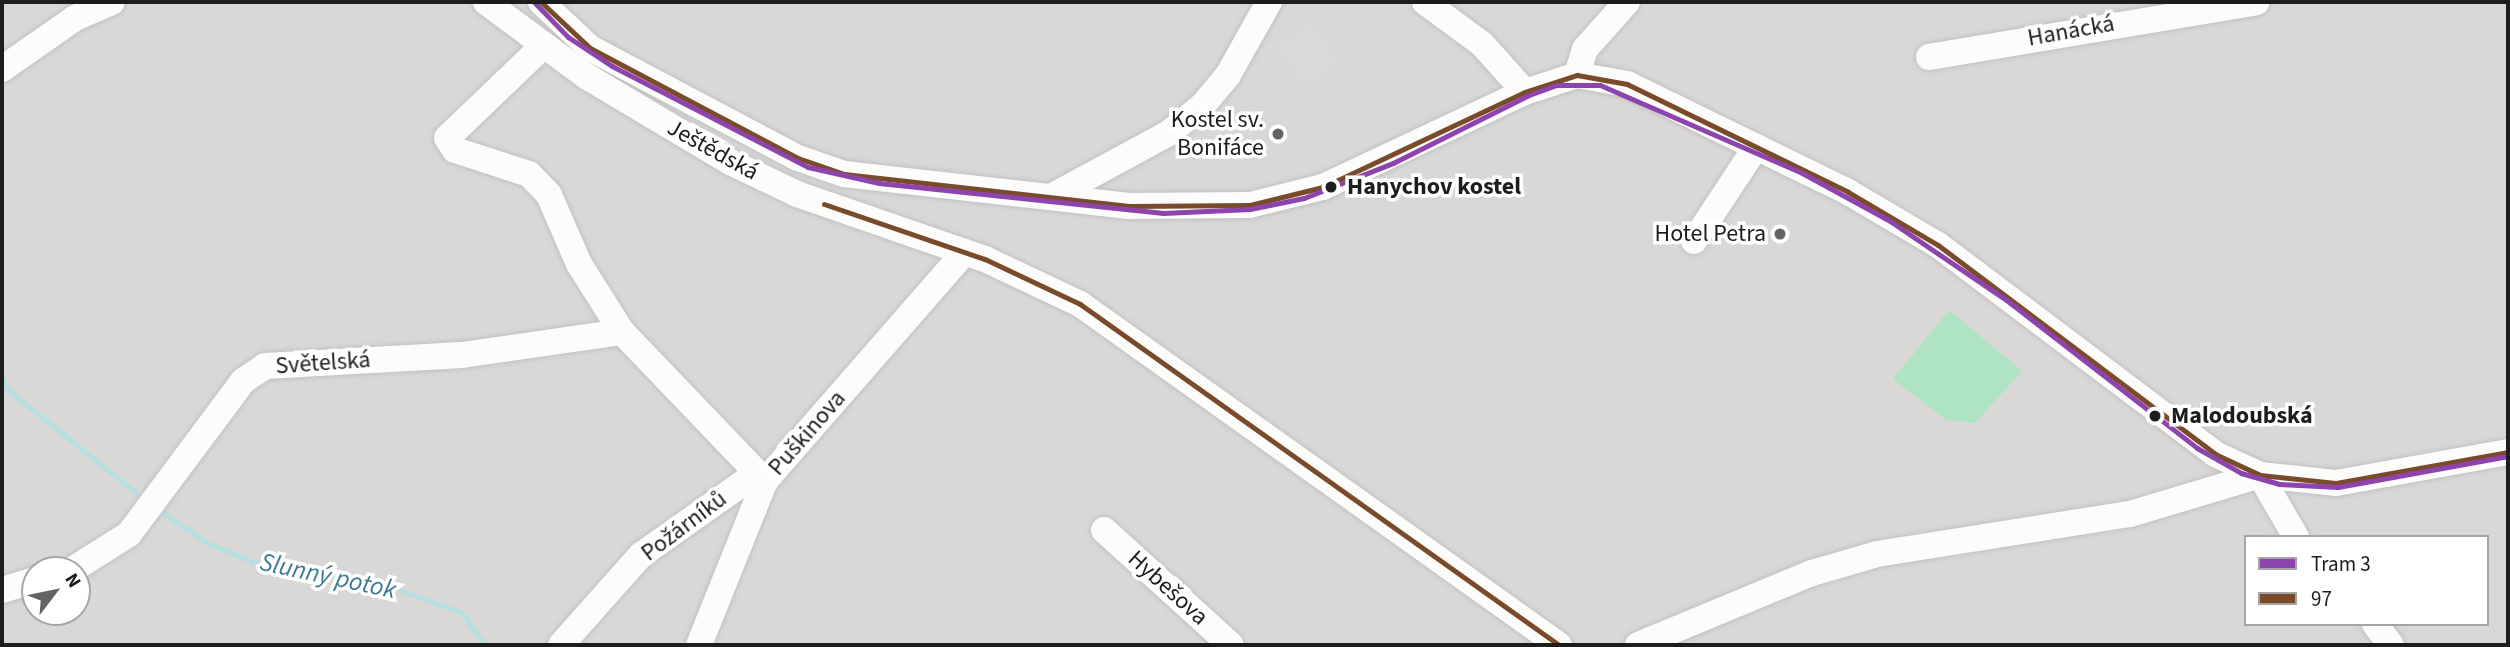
<!DOCTYPE html>
<html>
<head>
<meta charset="utf-8">
<style>
  body { margin:0 }
  #map { position:relative; width:2510px; height:647px; overflow:hidden; background:#ebe8e5; font-family:"Source Sans 3",sans-serif }
  div>[style] { position:absolute }
  .residential>* { inset:0; background:#dad8d7 }
  .pitch>* { inset:0; background:#aee4c3 }
  .parking>* { inset:0; background:#dbdad9 }
  .stream>* { height:5px; margin:-2.5px; padding:0 2.5px; transform-origin:2.5px; border-radius:2.5px; background:#b6dfe0 }
  .roads { filter:drop-shadow(0 0 2px #c2c1c0) drop-shadow(0 0 2px #c2c1c0) }
  .minor>* { height:26px; margin:-13px; padding:0 13px; transform-origin:13px; border-radius:13px; background:#fcfcfb }
  .bus-1>* { height:5px; margin:-2.5px; padding:0 2.5px; transform-origin:2.5px; border-radius:2.5px; background:#7a4b2a }
  .tram-1>* { height:5px; margin:-2.5px; padding:0 2.5px; transform-origin:2.5px; border-radius:2.5px; background:#8e44ad }
  .dots>* { width:19px; height:19px; translate:-50% -50%; box-sizing:border-box; border:4px solid #fff; border-radius:50% }
  span { translate:-50% -50%; white-space:nowrap; text-align:center; line-height:1.15; -webkit-text-stroke:7px #fff; paint-order:stroke }
  .street-label { font-size:24px; color:#1d1d1d }
  .poi-label { font-size:24px; color:#1d1d1d }
  .right { translate:-100% -50%; text-align:right }
  .stop-label { font-size:24px; color:#1d1d1d; font-weight:700 }
  .left { translate:0 -50%; text-align:left }
  .water-label { font-size:26px; color:#3e7b97; font-style:italic }
  .frame { position:absolute; inset:0; border:4px solid #1d1d1d; pointer-events:none }
  .legend { position:absolute; left:2244px; top:535px; width:245px; height:91px; box-sizing:border-box; background:#fff; border:2px solid #a5a5a5; margin:0; padding:9px 12px; list-style:none; font-size:21px; color:#1d1d1d }
  .legend li { display:flex; align-items:center; gap:14px; height:35px }
  .legend b { width:35px; border:2px solid #a5a5a5 }
  .north { position:absolute; left:21px; top:556px; width:70px; height:70px; box-sizing:border-box; background:#fff; border:2px solid #a5a5a5; border-radius:50%; rotate:58deg; font-size:19px; font-weight:700; line-height:28px; text-align:center; color:#1d1d1d }
  .north::after { content:''; display:block; margin:auto; width:24px; height:32px; background:#656463; clip-path:polygon(50% 0,100% 100%,50% 72%,0 100%) }
</style>
</head>
<body>
<div id="map">
  <div class="residential">
    <div style="clip-path:polygon(evenodd,2px 2px,2508px 2px,2508px 645px,2px 645px,2px 2px,2246px 537px,2487px 537px,2487px 624px,2246px 624px,2246px 537px,2px 2px,35px 570px,77px 570px,77px 612px,35px 612px,35px 570px)"></div>
  </div>
  <div class="pitch">
    <div style="clip-path:polygon(1949px 310px,2022px 371px,1975px 423px,1946px 420px,1893px 379px)"></div>
  </div>
  <div class="parking">
    <div style="clip-path:polygon(1312px 25px,1336px 64px,1304px 84px,1280px 45px)"></div>
  </div>
  <div class="stream">
    <div style="left:2px;top:378px;width:12px;rotate:66deg"></div>
    <div style="left:7px;top:389px;width:177px;rotate:38.8deg"></div>
    <div style="left:162px;top:512px;width:55px;rotate:34.6deg"></div>
    <div style="left:207px;top:543px;width:66px;rotate:22.3deg"></div>
    <div style="left:268px;top:568px;width:113px;rotate:7.6deg"></div>
    <div style="left:380px;top:583px;width:86px;rotate:19.7deg"></div>
    <div style="left:461px;top:612px;width:41px;rotate:54deg"></div>
  </div>
  <div class="roads">
    <div class="minor">
      <div style="left:486px;top:2px;width:124px;rotate:36.5deg"></div>
      <div style="left:586px;top:76px;width:168px;rotate:30.8deg"></div>
      <div style="left:730px;top:162px;width:74px;rotate:25.5deg"></div>
      <div style="left:797px;top:194px;width:199px;rotate:19.1deg"></div>
      <div style="left:985px;top:259px;width:105px;rotate:25.3deg"></div>
      <div style="left:1080px;top:304px;width:588px;rotate:35.45deg"></div>
      <div style="left:541px;top:2px;width:67px;rotate:43.2deg"></div>
      <div style="left:590px;top:48px;width:235px;rotate:27.9deg"></div>
      <div style="left:798px;top:158px;width:49px;rotate:19.2deg"></div>
      <div style="left:844px;top:174px;width:289px;rotate:6.4deg"></div>
      <div style="left:1131px;top:206px;width:119px;rotate:-0.5deg"></div>
      <div style="left:1250px;top:205px;width:75px;rotate:-13.9deg"></div>
      <div style="left:1323px;top:187px;width:223px;rotate:-25.2deg"></div>
      <div style="left:1525px;top:92px;width:55px;rotate:-18.1deg"></div>
      <div style="left:1577px;top:75px;width:51px;rotate:10.2deg"></div>
      <div style="left:1627px;top:84px;width:246px;rotate:26deg"></div>
      <div style="left:1848px;top:192px;width:104px;rotate:30.5deg"></div>
      <div style="left:1938px;top:245px;width:347px;rotate:37deg"></div>
      <div style="left:2215px;top:454px;width:50px;rotate:25deg"></div>
      <div style="left:2260px;top:475px;width:76px;rotate:6deg"></div>
      <div style="left:2336px;top:483px;width:175px;rotate:-10.2deg"></div>
      <div style="left:1425px;top:2px;width:71px;rotate:36.4deg"></div>
      <div style="left:1482px;top:44px;width:64px;rotate:48.1deg"></div>
      <div style="left:544px;top:45px;width:134px;rotate:136.2deg"></div>
      <div style="left:447px;top:138px;width:14px;rotate:56deg"></div>
      <div style="left:455px;top:150px;width:78px;rotate:18deg"></div>
      <div style="left:529px;top:174px;width:29px;rotate:46deg"></div>
      <div style="left:549px;top:195px;width:75px;rotate:66.5deg"></div>
      <div style="left:579px;top:264px;width:80px;rotate:57.7deg"></div>
      <div style="left:622px;top:332px;width:207px;rotate:46.2deg"></div>
      <div style="left:1929px;top:57px;width:332px;rotate:-9.5deg"></div>
      <div style="left:2px;top:69px;width:89px;rotate:-34.9deg"></div>
      <div style="left:75px;top:18px;width:40px;rotate:-23.4deg"></div>
      <div style="left:1577px;top:75px;width:27px;rotate:-73deg"></div>
      <div style="left:1585px;top:49px;width:63px;rotate:-48.2deg"></div>
      <div style="left:1051px;top:197px;width:134px;rotate:-28.5deg"></div>
      <div style="left:1169px;top:133px;width:44px;rotate:-39.5deg"></div>
      <div style="left:1203px;top:105px;width:39px;rotate:-50deg"></div>
      <div style="left:1228px;top:75px;width:84px;rotate:-60.7deg"></div>
      <div style="left:1694px;top:241px;width:113px;rotate:-56.6deg"></div>
      <div style="left:2260px;top:475px;width:72px;rotate:59.9deg"></div>
      <div style="left:1104px;top:530px;width:171px;rotate:42.2deg"></div>
      <div style="left:72px;top:570px;width:67px;rotate:-32.3deg"></div>
      <div style="left:129px;top:534px;width:191px;rotate:-53.3deg"></div>
      <div style="left:243px;top:381px;width:27px;rotate:-34deg"></div>
      <div style="left:265px;top:366px;width:197px;rotate:-3.2deg"></div>
      <div style="left:462px;top:355px;width:162px;rotate:-8.2deg"></div>
      <div style="left:2px;top:590px;width:34px;rotate:-17deg"></div>
      <div style="left:2375px;top:624px;width:26px;rotate:53deg"></div>
      <div style="left:561px;top:645px;width:120px;rotate:-48.4deg"></div>
      <div style="left:641px;top:555px;width:141px;rotate:-35.2deg"></div>
      <div style="left:699px;top:645px;width:177px;rotate:-68.1deg"></div>
      <div style="left:765px;top:481px;width:304px;rotate:-48.9deg"></div>
      <div style="left:1638px;top:645px;width:188px;rotate:-22.5deg"></div>
      <div style="left:1812px;top:573px;width:68px;rotate:-16.3deg"></div>
      <div style="left:1877px;top:554px;width:256px;rotate:-9deg"></div>
      <div style="left:2130px;top:514px;width:136px;rotate:-16.7deg"></div>
    </div>
  </div>
  <div class="bus-1">
    <div style="left:541px;top:2px;width:67px;rotate:43.2deg"></div>
    <div style="left:590px;top:48px;width:235px;rotate:27.9deg"></div>
    <div style="left:798px;top:158px;width:49px;rotate:19.2deg"></div>
    <div style="left:844px;top:174px;width:289px;rotate:6.4deg"></div>
    <div style="left:1131px;top:206px;width:119px;rotate:-0.5deg"></div>
    <div style="left:1250px;top:205px;width:75px;rotate:-13.9deg"></div>
    <div style="left:1323px;top:187px;width:223px;rotate:-25.2deg"></div>
    <div style="left:1525px;top:92px;width:55px;rotate:-18.1deg"></div>
    <div style="left:1577px;top:75px;width:51px;rotate:10.2deg"></div>
    <div style="left:1627px;top:84px;width:246px;rotate:26deg"></div>
    <div style="left:1848px;top:192px;width:104px;rotate:30.5deg"></div>
    <div style="left:1938px;top:245px;width:347px;rotate:37deg"></div>
    <div style="left:2215px;top:454px;width:50px;rotate:25deg"></div>
    <div style="left:2260px;top:475px;width:76px;rotate:6deg"></div>
    <div style="left:2336px;top:483px;width:175px;rotate:-10.2deg"></div>
    <div style="left:824px;top:204px;width:170px;rotate:18.9deg"></div>
    <div style="left:985px;top:259px;width:105px;rotate:25.3deg"></div>
    <div style="left:1080px;top:304px;width:588px;rotate:35.45deg"></div>
  </div>
  <div class="tram-1">
    <div style="left:534px;top:2px;width:49px;rotate:45.8deg"></div>
    <div style="left:568px;top:37px;width:53px;rotate:33.4deg"></div>
    <div style="left:612px;top:66px;width:220px;rotate:27.3deg"></div>
    <div style="left:808px;top:167px;width:73px;rotate:12.7deg"></div>
    <div style="left:879px;top:183px;width:286px;rotate:6deg"></div>
    <div style="left:1163px;top:213px;width:87px;rotate:-2.6deg"></div>
    <div style="left:1250px;top:209px;width:55px;rotate:-11.5deg"></div>
    <div style="left:1304px;top:198px;width:96px;rotate:-21.5deg"></div>
    <div style="left:1393px;top:163px;width:152px;rotate:-26.6deg"></div>
    <div style="left:1529px;top:95px;width:30px;rotate:-20deg"></div>
    <div style="left:1557px;top:85px;width:43px"></div>
    <div style="left:1600px;top:85px;width:220px;rotate:23.5deg"></div>
    <div style="left:1802px;top:173px;width:100px;rotate:28.6deg"></div>
    <div style="left:1890px;top:221px;width:144px;rotate:34.2deg"></div>
    <div style="left:2009px;top:302px;width:238px;rotate:37.8deg"></div>
    <div style="left:2197px;top:448px;width:51px;rotate:29.6deg"></div>
    <div style="left:2241px;top:473px;width:40px;rotate:16deg"></div>
    <div style="left:2279px;top:484px;width:59px;rotate:2.9deg"></div>
    <div style="left:2338px;top:487px;width:173px;rotate:-10.3deg"></div>
  </div>
  <div class="dots">
    <div style="left:1278px;top:134px;background:#656463"></div>
    <div style="left:1331px;top:187px;background:#1d1d1d"></div>
    <div style="left:1780px;top:234px;background:#656463"></div>
    <div style="left:2155px;top:416px;background:#1d1d1d"></div>
  </div>
  <div class="street-label">
    <span style="left:2071px;top:31px;rotate:-10deg">Hanácká</span>
    <span style="left:713px;top:150px;rotate:29deg">Ještědská</span>
    <span style="left:323px;top:363px;rotate:-4deg">Světelská</span>
    <span style="left:807px;top:433px;rotate:-49deg">Puškinova</span>
    <span style="left:684px;top:526px;rotate:-37deg">Požárníků</span>
    <span style="left:1168px;top:588px;rotate:42deg">Hybešova</span>
  </div>
  <div class="poi-label">
    <span class="right" style="left:1264px;top:134px">Kostel sv.<br>Bonifáce</span>
    <span class="right" style="left:1766px;top:234px">Hotel Petra</span>
  </div>
  <div class="stop-label">
    <span class="left" style="left:1347px;top:187px">Hanychov kostel</span>
    <span class="left" style="left:2171px;top:416px">Malodoubská</span>
  </div>
  <div class="water-label">
    <span style="left:328px;top:576px;rotate:12deg">Slunný potok</span>
  </div>
  <div class="frame"></div>
  <ul class="legend">
  <li><b style="height:9px;background:#8e44ad"></b>Tram 3</li>
  <li><b style="height:9px;background:#7a4b2a"></b>97</li>
  </ul>
  <div class="north">N</div>
</div>
</body>
</html>
